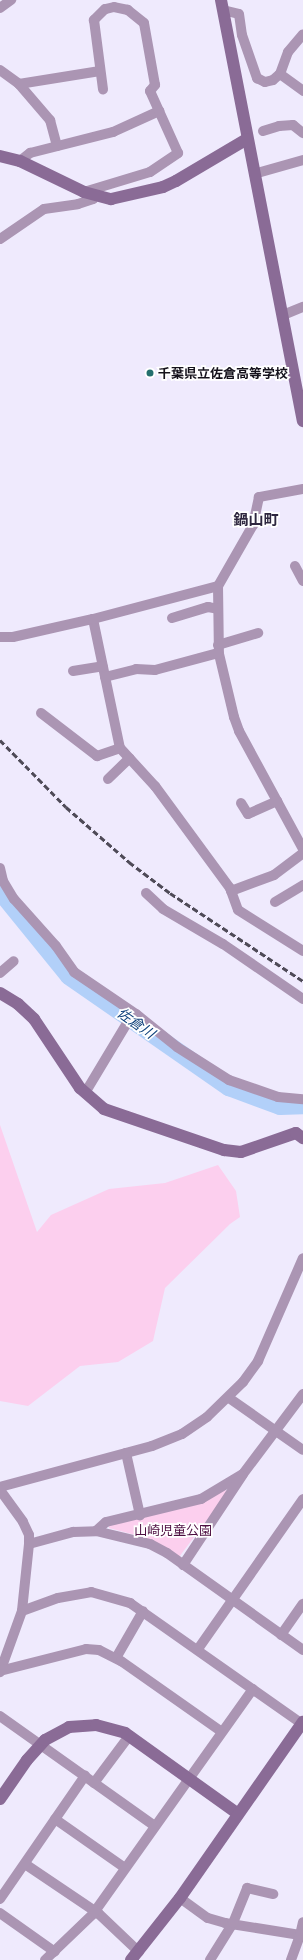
<!DOCTYPE html>
<html>
<head>
<meta charset="utf-8">
<style>
  body { margin:0 }
  #map { position:relative; width:303px; height:1960px; overflow:hidden; background:#efeafd; font-family:"Golos Text","Noto Sans JP",sans-serif }
  div>[style] { position:absolute }
  .green>* { inset:0; background:#fccfee }
  .river>* { height:18px; margin:-9px; padding:0 9px; transform-origin:9px; border-radius:9px; background:#b2d0f9 }
  .street>* { height:10px; margin:-5px; padding:0 5px; transform-origin:5px; border-radius:5px; background:#ab95b3 }
  .secondary>* { height:12px; margin:-6px; padding:0 6px; transform-origin:6px; border-radius:6px; background:#8a6b96 }
  .rail>* { height:3px; margin-top:-1.5px; transform-origin:0; background:repeating-linear-gradient(90deg,#4e4a57 0 6px,transparent 0 9px) }
  .dots>* { width:11px; height:11px; translate:-50% -50%; box-sizing:border-box; border:2px solid #fff; border-radius:50% }
  span { translate:-50% -50%; white-space:nowrap; text-align:center; line-height:1.15; -webkit-text-stroke:3.5px #fff; paint-order:stroke }
  .poi-label { font-size:13px; color:#15121c; font-weight:700 }
  .left { translate:0 -50%; text-align:left }
  .park-label { font-size:13px; color:#4d0e41 }
  .water-label { font-size:14px; color:#10427c; font-style:italic }
  .quarter-label { font-size:15px; color:#2e273f; font-weight:700 }
</style>
</head>
<body>
<div id="map">
  <div class="green">
    <div style="clip-path:polygon(0 1125px,37px 1232px,51px 1215px,109px 1189px,165px 1183px,218px 1165px,236px 1191px,240px 1217px,230px 1224px,165px 1288px,153px 1341px,118px 1362px,80px 1366px,28px 1406px,0 1401px)"></div>
    <div style="clip-path:polygon(224px 1490px,229px 1491px,179px 1557px,139px 1536px,109px 1528px,109px 1525px)"></div>
  </div>
  <div class="river">
    <div style="left:0;top:891px;width:109px;rotate:50.9deg"></div>
    <div style="left:69px;top:976px;width:195px;rotate:34.8deg"></div>
    <div style="left:229px;top:1087px;width:54px;rotate:20.4deg"></div>
    <div style="left:280px;top:1106px;width:23px;rotate:-2deg"></div>
  </div>
  <div class="street">
    <div style="left:0;top:8px;width:14px;rotate:-36deg"></div>
    <div style="left:223px;top:10px;width:16px;rotate:14deg"></div>
    <div style="left:239px;top:14px;width:21px;rotate:82deg"></div>
    <div style="left:242px;top:35px;width:46px;rotate:70.8deg"></div>
    <div style="left:257px;top:78px;width:9px;rotate:27deg"></div>
    <div style="left:265px;top:82px;width:8px;rotate:-14deg"></div>
    <div style="left:273px;top:80px;width:9px;rotate:-41deg"></div>
    <div style="left:280px;top:74px;width:23px;rotate:-70deg"></div>
    <div style="left:288px;top:52px;width:23px;rotate:-50deg"></div>
    <div style="left:0;top:70px;width:24px;rotate:36deg"></div>
    <div style="left:19px;top:84px;width:48px;rotate:49.3deg"></div>
    <div style="left:50px;top:120px;width:27px;rotate:75deg"></div>
    <div style="left:280px;top:74px;width:29px;rotate:36deg"></div>
    <div style="left:19px;top:84px;width:82px;rotate:-9.1deg"></div>
    <div style="left:263px;top:131px;width:17px;rotate:-17deg"></div>
    <div style="left:279px;top:126px;width:14px;rotate:-4deg"></div>
    <div style="left:293px;top:125px;width:13px;rotate:39deg"></div>
    <div style="left:20px;top:161px;width:13px;rotate:-39deg"></div>
    <div style="left:30px;top:153px;width:86px;rotate:-14.2deg"></div>
    <div style="left:113px;top:132px;width:51px;rotate:-24.5deg"></div>
    <div style="left:254px;top:174px;width:51px;rotate:-15.9deg"></div>
    <div style="left:84px;top:192px;width:69px;rotate:-16.9deg"></div>
    <div style="left:150px;top:172px;width:34px;rotate:-34deg"></div>
    <div style="left:178px;top:153px;width:68px;rotate:-114.3deg"></div>
    <div style="left:150px;top:91px;width:8px;rotate:-50deg"></div>
    <div style="left:155px;top:85px;width:63px;rotate:-100.1deg"></div>
    <div style="left:144px;top:23px;width:21px;rotate:-141deg"></div>
    <div style="left:128px;top:10px;width:14px;rotate:-168deg"></div>
    <div style="left:114px;top:7px;width:9px;rotate:167deg"></div>
    <div style="left:105px;top:9px;width:16px;rotate:135deg"></div>
    <div style="left:94px;top:20px;width:70px;rotate:82.6deg"></div>
    <div style="left:0;top:239px;width:53px;rotate:-34.3deg"></div>
    <div style="left:44px;top:209px;width:34px;rotate:-8deg"></div>
    <div style="left:78px;top:204px;width:16px;rotate:-18deg"></div>
    <div style="left:93px;top:199px;width:4px;rotate:-90deg"></div>
    <div style="left:283px;top:315px;width:22px;rotate:-22deg"></div>
    <div style="left:303px;top:489px;width:45px;rotate:169.7deg"></div>
    <div style="left:259px;top:497px;width:29px;rotate:102deg"></div>
    <div style="left:253px;top:525px;width:70px;rotate:119.8deg"></div>
    <div style="left:218px;top:586px;width:68px;rotate:89.2deg"></div>
    <div style="left:219px;top:654px;width:65px;rotate:76.6deg"></div>
    <div style="left:234px;top:717px;width:15px;rotate:70deg"></div>
    <div style="left:239px;top:731px;width:134px;rotate:61.5deg"></div>
    <div style="left:295px;top:566px;width:17px;rotate:62deg"></div>
    <div style="left:172px;top:618px;width:38px;rotate:-17deg"></div>
    <div style="left:208px;top:607px;width:10px;rotate:11deg"></div>
    <div style="left:93px;top:619px;width:132px;rotate:78.2deg"></div>
    <div style="left:120px;top:748px;width:52px;rotate:47.4deg"></div>
    <div style="left:155px;top:786px;width:127px;rotate:53.7deg"></div>
    <div style="left:230px;top:888px;width:23px;rotate:70deg"></div>
    <div style="left:238px;top:910px;width:77px;rotate:32.2deg"></div>
    <div style="left:0;top:637px;width:13px"></div>
    <div style="left:13px;top:637px;width:82px;rotate:-12.7deg"></div>
    <div style="left:93px;top:619px;width:129px;rotate:-14.8deg"></div>
    <div style="left:218px;top:645px;width:42px;rotate:-16.7deg"></div>
    <div style="left:73px;top:671px;width:30px;rotate:-9deg"></div>
    <div style="left:105px;top:677px;width:32px;rotate:-14deg"></div>
    <div style="left:136px;top:669px;width:19px;rotate:3deg"></div>
    <div style="left:155px;top:670px;width:65px;rotate:-15.1deg"></div>
    <div style="left:41px;top:713px;width:71px;rotate:37.5deg"></div>
    <div style="left:97px;top:756px;width:24px;rotate:-19deg"></div>
    <div style="left:108px;top:779px;width:30px;rotate:-44deg"></div>
    <div style="left:241px;top:803px;width:13px;rotate:58deg"></div>
    <div style="left:248px;top:814px;width:32px;rotate:-24deg"></div>
    <div style="left:0;top:868px;width:13px;rotate:77deg"></div>
    <div style="left:3px;top:881px;width:21px;rotate:59deg"></div>
    <div style="left:14px;top:899px;width:63px;rotate:48.2deg"></div>
    <div style="left:56px;top:946px;width:32px;rotate:55deg"></div>
    <div style="left:74px;top:972px;width:75px;rotate:34.1deg"></div>
    <div style="left:136px;top:1014px;width:53px;rotate:38.8deg"></div>
    <div style="left:177px;top:1047px;width:62px;rotate:32.4deg"></div>
    <div style="left:229px;top:1080px;width:52px;rotate:19.1deg"></div>
    <div style="left:278px;top:1097px;width:25px;rotate:5deg"></div>
    <div style="left:231px;top:891px;width:46px;rotate:-20.4deg"></div>
    <div style="left:274px;top:875px;width:36px;rotate:-37deg"></div>
    <div style="left:146px;top:893px;width:23px;rotate:43deg"></div>
    <div style="left:163px;top:909px;width:69px;rotate:30.3deg"></div>
    <div style="left:223px;top:944px;width:97px;rotate:34.5deg"></div>
    <div style="left:275px;top:902px;width:33px;rotate:-31deg"></div>
    <div style="left:0;top:973px;width:18px;rotate:-41deg"></div>
    <div style="left:85px;top:1093px;width:93px;rotate:-59deg"></div>
    <div style="left:229px;top:1398px;width:90px;rotate:35.1deg"></div>
    <div style="left:126px;top:1453px;width:64px;rotate:77.3deg"></div>
    <div style="left:0;top:1487px;width:157px;rotate:-15.1deg"></div>
    <div style="left:152px;top:1446px;width:32px;rotate:-22deg"></div>
    <div style="left:182px;top:1434px;width:30px;rotate:-34deg"></div>
    <div style="left:207px;top:1417px;width:50px;rotate:-44.2deg"></div>
    <div style="left:243px;top:1382px;width:26px;rotate:-54deg"></div>
    <div style="left:258px;top:1361px;width:112px;rotate:-66.4deg"></div>
    <div style="left:0;top:1490px;width:39px;rotate:54deg"></div>
    <div style="left:23px;top:1522px;width:14px;rotate:65deg"></div>
    <div style="left:29px;top:1535px;width:9px;rotate:90deg"></div>
    <div style="left:29px;top:1544px;width:67px;rotate:96deg"></div>
    <div style="left:22px;top:1611px;width:65px;rotate:109.8deg"></div>
    <div style="left:96px;top:1531px;width:13px;rotate:-42deg"></div>
    <div style="left:106px;top:1522px;width:98px;rotate:-13.6deg"></div>
    <div style="left:201px;top:1499px;width:49px;rotate:-30.8deg"></div>
    <div style="left:243px;top:1474px;width:100px;rotate:-53.1deg"></div>
    <div style="left:29px;top:1544px;width:46px;rotate:-15.3deg"></div>
    <div style="left:73px;top:1532px;width:23px;rotate:-2deg"></div>
    <div style="left:96px;top:1531px;width:56px;rotate:13.5deg"></div>
    <div style="left:150px;top:1544px;width:19px;rotate:28deg"></div>
    <div style="left:167px;top:1553px;width:167px;rotate:35.5deg"></div>
    <div style="left:183px;top:1565px;width:107px;rotate:-56.5deg"></div>
    <div style="left:22px;top:1611px;width:38px;rotate:-20deg"></div>
    <div style="left:58px;top:1598px;width:34px;rotate:-10deg"></div>
    <div style="left:91px;top:1592px;width:41px;rotate:15.8deg"></div>
    <div style="left:130px;top:1603px;width:210px;rotate:35.1deg"></div>
    <div style="left:281px;top:1635px;width:38px;rotate:-55deg"></div>
    <div style="left:198px;top:1649px;width:183px;rotate:-55deg"></div>
    <div style="left:116px;top:1658px;width:54px;rotate:-60.1deg"></div>
    <div style="left:0;top:1671px;width:89px;rotate:-14.3deg"></div>
    <div style="left:86px;top:1649px;width:13px;rotate:4deg"></div>
    <div style="left:99px;top:1650px;width:25px;rotate:27deg"></div>
    <div style="left:121px;top:1661px;width:123px;rotate:35.1deg"></div>
    <div style="left:0;top:1716px;width:190px;rotate:35.4deg"></div>
    <div style="left:94px;top:1783px;width:59px;rotate:-53.3deg"></div>
    <div style="left:55px;top:1819px;width:85px;rotate:35deg"></div>
    <div style="left:25px;top:1864px;width:89px;rotate:34deg"></div>
    <div style="left:99px;top:1914px;width:55px;rotate:43.5deg"></div>
    <div style="left:180px;top:1898px;width:34px;rotate:36deg"></div>
    <div style="left:208px;top:1918px;width:18px;rotate:16deg"></div>
    <div style="left:225px;top:1923px;width:76px;rotate:9.1deg"></div>
    <div style="left:300px;top:1935px;width:13px;rotate:-77deg"></div>
    <div style="left:0;top:1899px;width:150px;rotate:-55.4deg"></div>
    <div style="left:0;top:1913px;width:67px;rotate:35.3deg"></div>
    <div style="left:45px;top:1960px;width:66px;rotate:-43.8deg"></div>
    <div style="left:93px;top:1914px;width:276px;rotate:-54.6deg"></div>
    <div style="left:210px;top:1960px;width:44px;rotate:-58.1deg"></div>
    <div style="left:233px;top:1923px;width:38px;rotate:-68deg"></div>
    <div style="left:247px;top:1888px;width:27px;rotate:13deg"></div>
    <div style="left:291px;top:1960px;width:27px;rotate:-70deg"></div>
  </div>
  <div class="secondary">
    <div style="left:221px;top:0;width:429px;rotate:79deg"></div>
    <div style="left:0;top:156px;width:21px;rotate:14deg"></div>
    <div style="left:20px;top:161px;width:71px;rotate:25.8deg"></div>
    <div style="left:84px;top:192px;width:28px;rotate:15deg"></div>
    <div style="left:111px;top:199px;width:53px;rotate:-13deg"></div>
    <div style="left:163px;top:187px;width:14px;rotate:-25deg"></div>
    <div style="left:176px;top:181px;width:82px;rotate:-30.6deg"></div>
    <div style="left:0;top:993px;width:21px;rotate:31deg"></div>
    <div style="left:18px;top:1004px;width:22px;rotate:43deg"></div>
    <div style="left:34px;top:1019px;width:83px;rotate:56.3deg"></div>
    <div style="left:80px;top:1088px;width:32px;rotate:41deg"></div>
    <div style="left:104px;top:1109px;width:127px;rotate:18.9deg"></div>
    <div style="left:224px;top:1150px;width:17px;rotate:7deg"></div>
    <div style="left:241px;top:1152px;width:58px;rotate:-19.1deg"></div>
    <div style="left:296px;top:1133px;width:9px;rotate:36deg"></div>
    <div style="left:0;top:1799px;width:47px;rotate:-55.3deg"></div>
    <div style="left:27px;top:1760px;width:27px;rotate:-48deg"></div>
    <div style="left:45px;top:1740px;width:27px;rotate:-28deg"></div>
    <div style="left:69px;top:1727px;width:27px;rotate:-4deg"></div>
    <div style="left:96px;top:1725px;width:30px;rotate:15deg"></div>
    <div style="left:125px;top:1733px;width:139px;rotate:35.6deg"></div>
    <div style="left:131px;top:1960px;width:79px;rotate:-51.7deg"></div>
    <div style="left:180px;top:1898px;width:215px;rotate:-55.1deg"></div>
  </div>
  <div class="rail">
    <div style="left:0;top:740px;width:94px;rotate:45.4deg"></div>
    <div style="left:66px;top:807px;width:84px;rotate:41.1deg"></div>
    <div style="left:129px;top:862px;width:51px;rotate:37.1deg"></div>
    <div style="left:170px;top:893px;width:159px;rotate:33.5deg"></div>
  </div>
  <div class="dots">
    <div style="left:150px;top:373px;background:#246f6e"></div>
  </div>
  <div class="poi-label">
    <span class="left" style="left:158px;top:373px">千葉県立佐倉高等学校</span>
  </div>
  <div class="park-label">
    <span style="left:173px;top:1530px">山崎児童公園</span>
  </div>
  <div class="water-label">
    <span style="left:136px;top:1023px;rotate:35deg">佐倉川</span>
  </div>
  <div class="quarter-label">
    <span style="left:256px;top:520px">鍋山町</span>
  </div>
</div>
</body>
</html>
